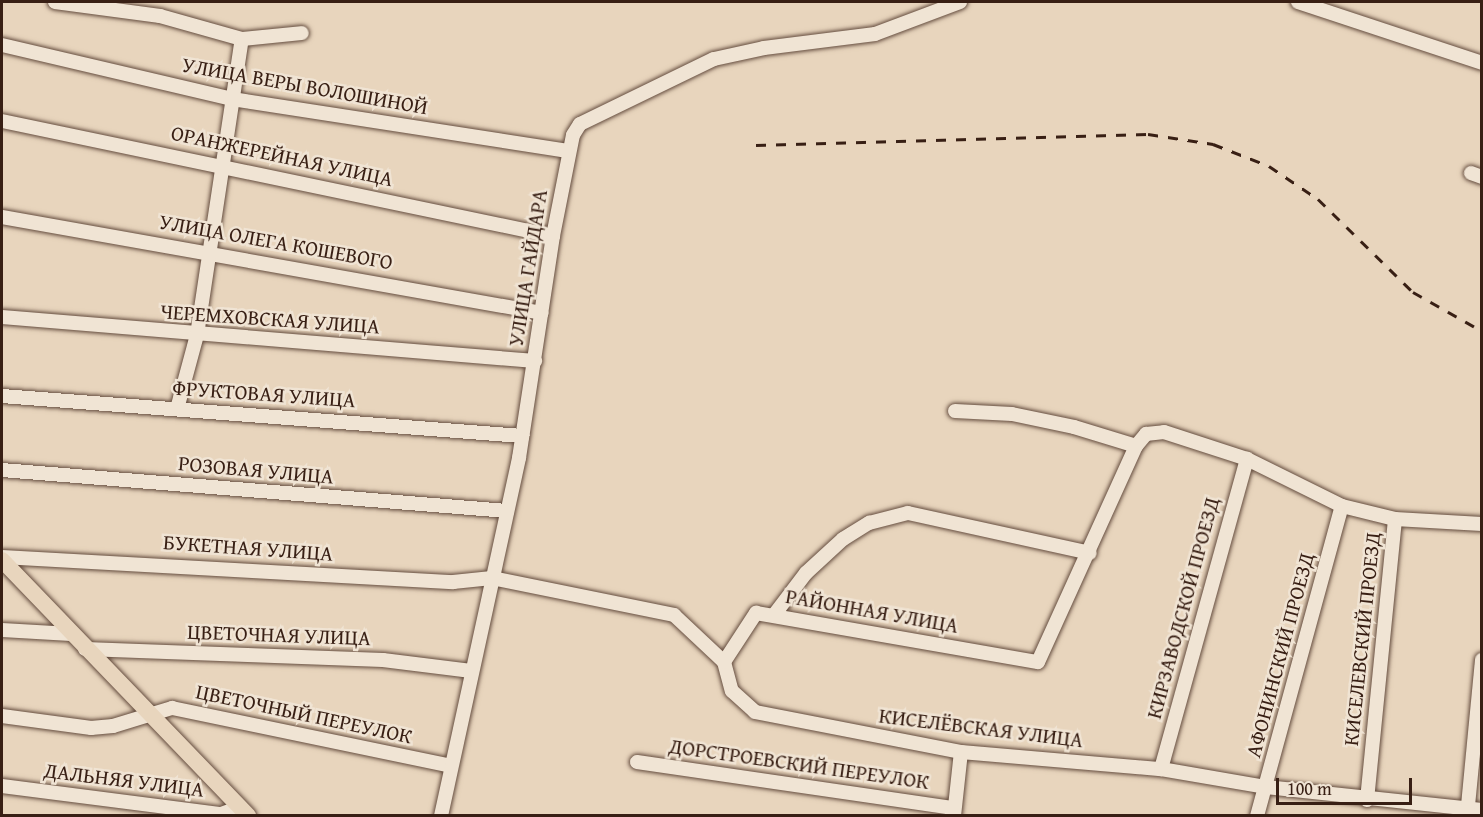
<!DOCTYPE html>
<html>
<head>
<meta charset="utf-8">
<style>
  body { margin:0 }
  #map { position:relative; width:1483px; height:817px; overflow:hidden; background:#e8d5bd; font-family:"Gentium Book Plus",serif }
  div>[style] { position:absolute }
  .roads { filter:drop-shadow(0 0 2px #644c3e) drop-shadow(0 0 2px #644c3e) }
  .minor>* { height:14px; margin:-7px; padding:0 7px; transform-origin:7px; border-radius:7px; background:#f0e4d4 }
  .major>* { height:16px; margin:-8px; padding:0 8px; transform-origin:8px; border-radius:8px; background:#e8d5bd }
  .rail>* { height:3px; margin-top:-1.5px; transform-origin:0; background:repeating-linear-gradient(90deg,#381f14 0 10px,transparent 0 20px) }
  span { translate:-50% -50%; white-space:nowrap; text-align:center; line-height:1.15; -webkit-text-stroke:5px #f0e4d4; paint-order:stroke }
  .street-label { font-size:21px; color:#381f14 }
  .frame { position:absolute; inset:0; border:3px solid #381f14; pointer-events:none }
  .scale { position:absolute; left:1276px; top:778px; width:136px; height:27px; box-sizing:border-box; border:3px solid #381f14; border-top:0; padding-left:8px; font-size:18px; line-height:21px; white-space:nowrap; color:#381f14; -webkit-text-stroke:4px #f0e4d4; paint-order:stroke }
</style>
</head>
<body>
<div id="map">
  <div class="roads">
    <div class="minor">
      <div style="left:55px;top:2px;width:106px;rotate:7.6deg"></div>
      <div style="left:160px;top:16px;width:85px;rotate:15.7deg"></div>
      <div style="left:1298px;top:2px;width:194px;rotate:18.3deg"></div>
      <div style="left:2px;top:45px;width:236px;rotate:13.2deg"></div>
      <div style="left:232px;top:99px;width:340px;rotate:8.8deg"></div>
      <div style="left:2px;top:121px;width:563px;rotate:11.79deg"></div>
      <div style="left:1471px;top:173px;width:12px;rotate:20deg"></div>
      <div style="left:2px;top:217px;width:548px;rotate:10.08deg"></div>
      <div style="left:2px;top:317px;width:535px;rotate:4.72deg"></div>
      <div style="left:2px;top:396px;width:522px;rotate:4.4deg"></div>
      <div style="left:177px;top:409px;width:77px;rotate:-74.9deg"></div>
      <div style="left:197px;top:335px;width:299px;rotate:-81.4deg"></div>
      <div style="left:242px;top:39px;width:60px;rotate:-5.7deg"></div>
      <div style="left:955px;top:411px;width:57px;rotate:3deg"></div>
      <div style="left:1012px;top:414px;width:63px;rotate:11.8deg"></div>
      <div style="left:1074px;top:427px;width:65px;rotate:17deg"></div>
      <div style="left:2px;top:470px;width:507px;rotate:4.64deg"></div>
      <div style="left:2px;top:557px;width:452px;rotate:3.2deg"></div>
      <div style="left:453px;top:582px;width:39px;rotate:-6deg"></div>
      <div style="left:492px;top:578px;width:186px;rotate:11.5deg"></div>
      <div style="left:674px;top:615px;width:69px;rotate:43.2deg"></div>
      <div style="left:724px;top:662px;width:30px;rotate:75deg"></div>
      <div style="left:732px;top:691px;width:31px;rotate:42deg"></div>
      <div style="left:755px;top:712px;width:210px;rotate:11deg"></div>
      <div style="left:961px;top:752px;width:201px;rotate:4.9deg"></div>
      <div style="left:1161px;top:769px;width:107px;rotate:9.7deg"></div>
      <div style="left:1266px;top:787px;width:217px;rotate:6.1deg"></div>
      <div style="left:774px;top:615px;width:53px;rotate:-52.7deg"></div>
      <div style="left:806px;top:573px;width:50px;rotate:-42.6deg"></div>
      <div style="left:843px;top:539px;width:31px;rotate:-32deg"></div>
      <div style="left:869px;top:523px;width:40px;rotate:-14.4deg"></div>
      <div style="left:908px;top:513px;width:186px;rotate:12.4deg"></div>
      <div style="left:2px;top:630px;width:69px;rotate:3.3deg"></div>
      <div style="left:85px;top:649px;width:298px;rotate:2.1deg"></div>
      <div style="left:383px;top:660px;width:89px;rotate:7.1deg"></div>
      <div style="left:724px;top:662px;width:59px;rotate:-56.9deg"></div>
      <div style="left:756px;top:613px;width:286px;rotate:9.9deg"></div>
      <div style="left:1038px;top:662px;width:237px;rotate:-65.6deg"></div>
      <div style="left:1136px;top:446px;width:16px;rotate:-50deg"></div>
      <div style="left:1146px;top:434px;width:18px;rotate:-6deg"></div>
      <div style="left:1164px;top:432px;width:87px;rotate:18deg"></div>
      <div style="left:1247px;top:459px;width:106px;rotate:26.3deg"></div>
      <div style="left:1342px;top:506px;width:55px;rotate:13.8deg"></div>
      <div style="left:1395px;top:519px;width:87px;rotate:3.3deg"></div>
      <div style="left:2px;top:716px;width:90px;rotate:7.7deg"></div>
      <div style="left:91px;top:728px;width:22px;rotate:-5deg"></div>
      <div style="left:113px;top:726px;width:62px;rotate:-17deg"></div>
      <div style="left:172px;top:708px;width:285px;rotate:11.7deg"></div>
      <div style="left:637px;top:762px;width:320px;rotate:8.3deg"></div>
      <div style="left:1161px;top:769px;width:322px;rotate:-74.5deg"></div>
      <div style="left:2px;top:786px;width:221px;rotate:7.3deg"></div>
      <div style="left:221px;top:814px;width:20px;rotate:-20deg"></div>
      <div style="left:1367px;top:800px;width:282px;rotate:-84.3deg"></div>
      <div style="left:441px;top:816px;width:366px;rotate:-77.7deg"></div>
      <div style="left:519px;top:458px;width:225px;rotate:-81.3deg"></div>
      <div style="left:553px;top:236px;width:103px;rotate:-78.8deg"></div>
      <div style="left:573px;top:135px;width:13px;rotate:-58deg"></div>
      <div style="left:580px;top:124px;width:149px;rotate:-25.9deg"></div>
      <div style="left:714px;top:59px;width:51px;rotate:-12.4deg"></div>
      <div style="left:764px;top:48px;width:112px;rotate:-7.2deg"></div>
      <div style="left:875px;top:34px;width:91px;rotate:-20.6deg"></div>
      <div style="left:954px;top:816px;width:64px;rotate:-83.8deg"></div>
      <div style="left:1257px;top:816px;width:321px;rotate:-74.7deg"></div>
      <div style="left:1467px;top:816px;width:157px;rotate:-84.5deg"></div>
    </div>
    <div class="major">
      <div style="left:2px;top:560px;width:355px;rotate:46.1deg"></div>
    </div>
  </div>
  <div class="rail">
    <div style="left:756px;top:145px;width:392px;rotate:-1.6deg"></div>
    <div style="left:1148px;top:134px;width:66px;rotate:8.7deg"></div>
    <div style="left:1213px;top:144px;width:60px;rotate:21.4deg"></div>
    <div style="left:1269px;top:166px;width:59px;rotate:34deg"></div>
    <div style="left:1318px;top:199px;width:133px;rotate:44.4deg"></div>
    <div style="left:1413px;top:292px;width:79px;rotate:29.5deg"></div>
  </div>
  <div class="street-label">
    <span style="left:305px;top:86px;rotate:10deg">УЛИЦА ВЕРЫ ВОЛОШИНОЙ</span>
    <span style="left:282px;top:156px;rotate:12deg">ОРАНЖЕРЕЙНАЯ УЛИЦА</span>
    <span style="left:276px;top:242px;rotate:10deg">УЛИЦА ОЛЕГА КОШЕВОГО</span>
    <span style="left:528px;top:268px;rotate:-81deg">УЛИЦА ГАЙДАРА</span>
    <span style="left:270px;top:319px;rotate:4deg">ЧЕРЕМХОВСКАЯ УЛИЦА</span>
    <span style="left:264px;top:394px;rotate:4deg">ФРУКТОВАЯ УЛИЦА</span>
    <span style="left:256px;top:470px;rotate:5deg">РОЗОВАЯ УЛИЦА</span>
    <span style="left:248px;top:548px;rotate:4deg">БУКЕТНАЯ УЛИЦА</span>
    <span style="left:1183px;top:608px;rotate:-75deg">КИРЗАВОДСКОЙ ПРОЕЗД</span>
    <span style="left:872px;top:611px;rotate:10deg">РАЙОННАЯ УЛИЦА</span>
    <span style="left:279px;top:635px;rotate:2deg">ЦВЕТОЧНАЯ УЛИЦА</span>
    <span style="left:1362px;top:639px;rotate:-84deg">КИСЕЛЕВСКИЙ ПРОЕЗД</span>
    <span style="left:1280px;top:655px;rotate:-75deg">АФОНИНСКИЙ ПРОЕЗД</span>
    <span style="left:304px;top:714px;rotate:12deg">ЦВЕТОЧНЫЙ ПЕРЕУЛОК</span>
    <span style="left:981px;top:728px;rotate:7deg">КИСЕЛЁВСКАЯ УЛИЦА</span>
    <span style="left:799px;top:764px;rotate:8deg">ДОРСТРОЕВСКИЙ ПЕРЕУЛОК</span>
    <span style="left:124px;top:780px;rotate:7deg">ДАЛЬНЯЯ УЛИЦА</span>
  </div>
  <div class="frame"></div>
  <div class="scale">100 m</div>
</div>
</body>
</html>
